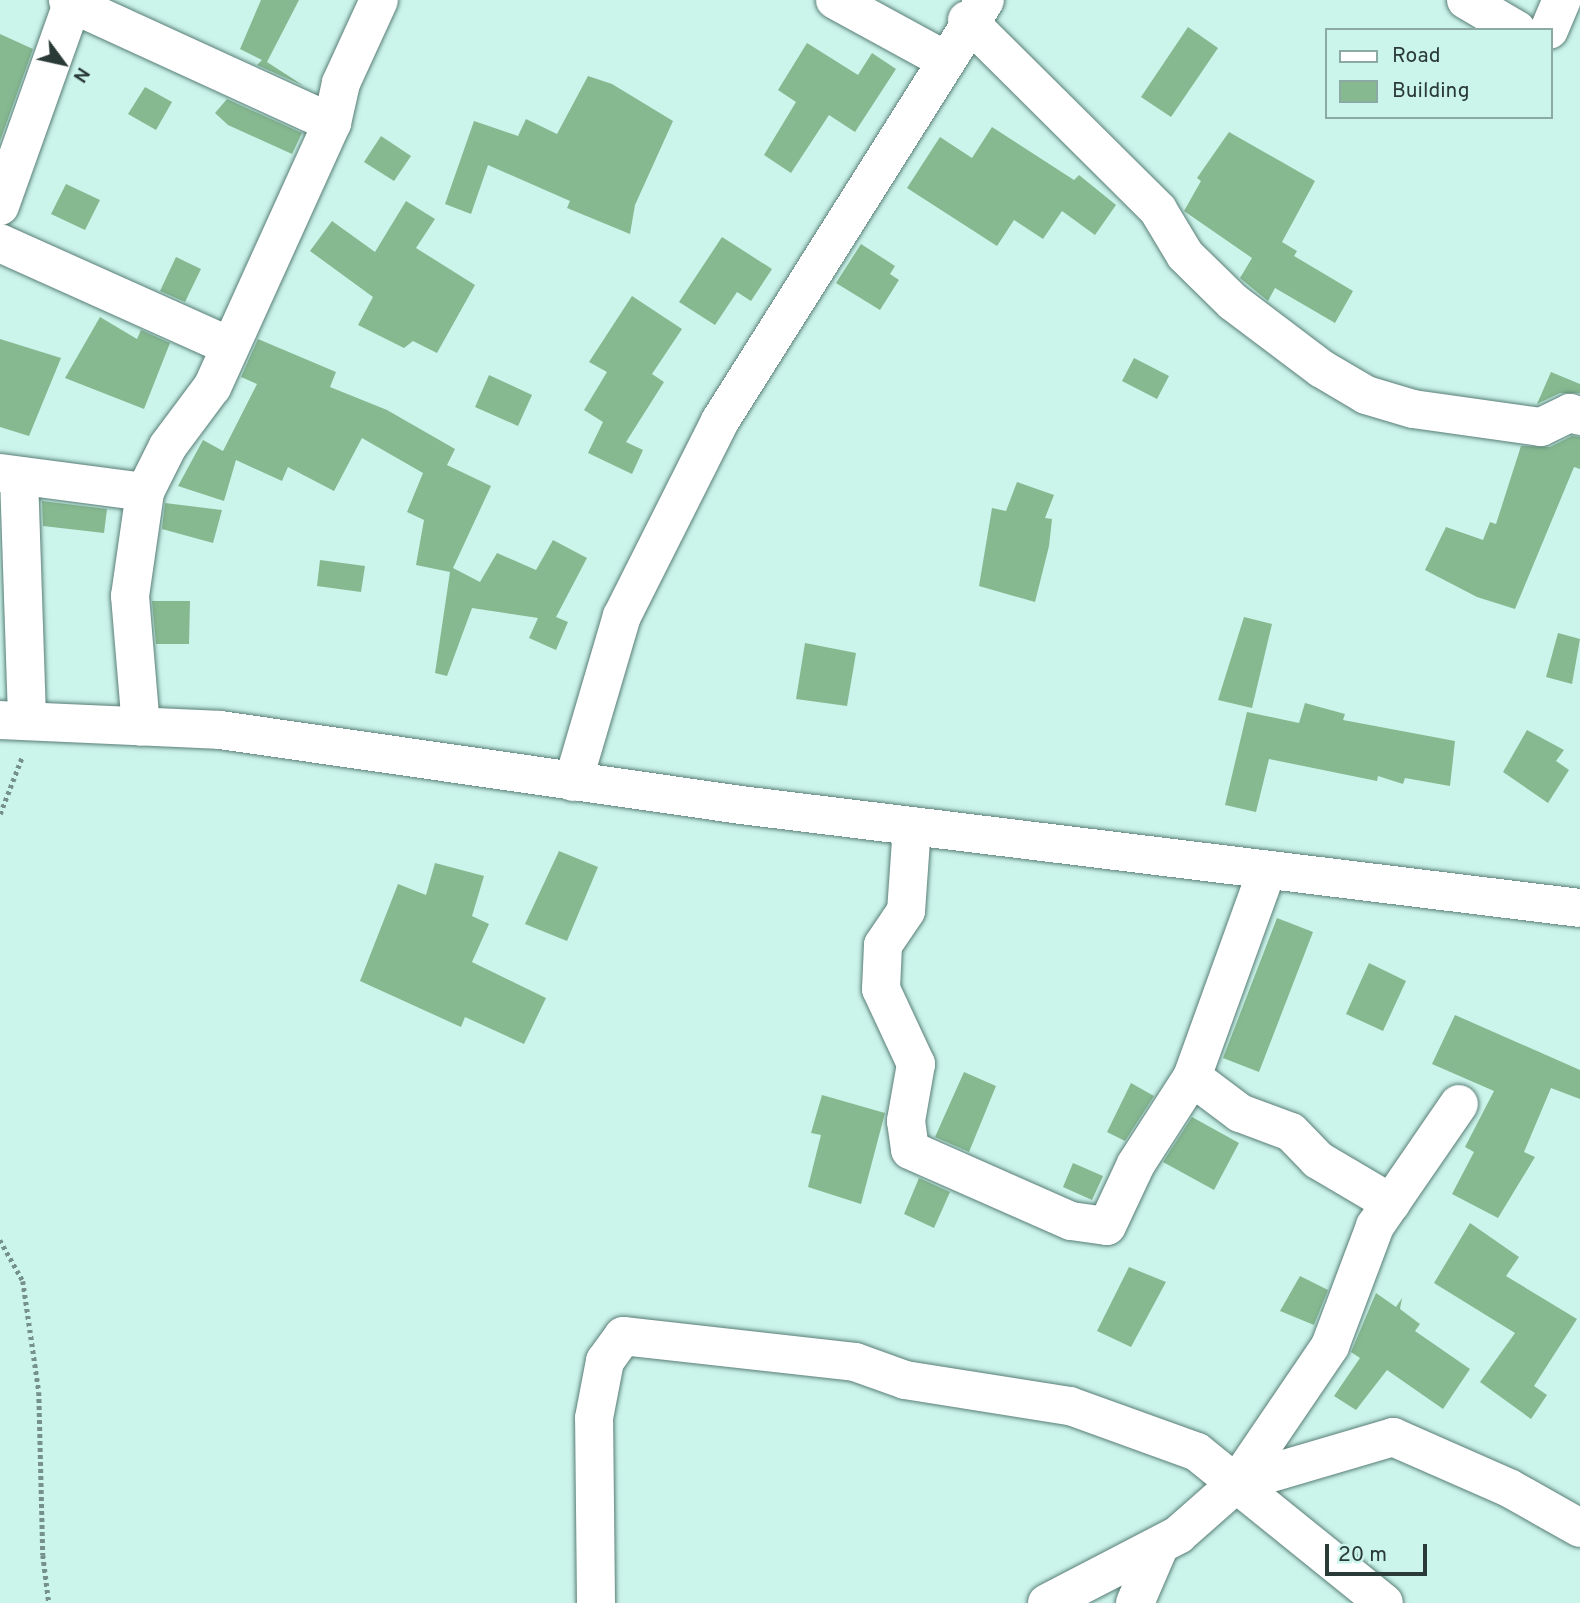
<!DOCTYPE html>
<html>
<head>
<meta charset="utf-8">
<style>
  body { margin:0 }
  #map { position:relative; width:1580px; height:1603px; overflow:hidden; background:#cbf4eb; font-family:Overpass,sans-serif }
  div>[style] { position:absolute }
  .building>* { inset:0; background:#86b990 }
  .path>* { height:4.5px; margin-top:-2.25px; transform-origin:0; background:repeating-linear-gradient(90deg,#75918a 0 3.5px,transparent 0 7px) }
  .roads { filter:drop-shadow(0 0 2px #597e76) drop-shadow(0 0 2px #597e76) }
  .minor>* { height:38px; margin:-19px; padding:0 19px; transform-origin:19px; border-radius:19px; background:#fff }
  .major>* { height:38px; margin:-19px; padding:0 19px; transform-origin:19px; border-radius:19px; background:#fff }
  span { translate:-50% -50%; white-space:nowrap; text-align:center; line-height:1.15; -webkit-text-stroke:7px #cbf4eb; paint-order:stroke }
  .legend { position:absolute; left:1325px; top:28px; width:228px; height:91px; box-sizing:border-box; background:#cbf4eb; border:2px solid #8baaa3; margin:0; padding:9px 12px; list-style:none; font-size:21px; color:#2a3a36 }
  .legend li { display:flex; align-items:center; gap:14px; height:35px }
  .legend b { width:35px; border:2px solid #8baaa3 }
  .north { position:absolute; left:28px; top:28px; width:70px; height:70px; -webkit-text-stroke:5px #cbf4eb; paint-order:stroke; rotate:123deg; font-size:19px; font-weight:700; line-height:28px; text-align:center; color:#2a3a36 }
  .north::after { content:''; display:block; margin:auto; width:24px; height:32px; background:#2a3a36; clip-path:polygon(50% 0,100% 100%,50% 72%,0 100%) }
  .scale { position:absolute; left:1325px; top:1544px; width:102px; height:32px; box-sizing:border-box; border:4px solid #2a3a36; border-top:0; padding-left:9px; font-size:21px; line-height:24px; white-space:nowrap; color:#2a3a36; -webkit-text-stroke:5px #cbf4eb; paint-order:stroke }
</style>
</head>
<body>
<div id="map">
  <div class="building">
    <div style="clip-path:polygon(261px 0,299px 0,267px 62px,304px 86px,257px 65px,262px 60px,240px 49px)"></div>
    <div style="clip-path:polygon(1188px 27px,1218px 48px,1171px 117px,1141px 97px)"></div>
    <div style="clip-path:polygon(0 34px,33px 49px,0 141px)"></div>
    <div style="clip-path:polygon(807px 43px,858px 75px,872px 53px,896px 69px,855px 132px,829px 115px,791px 173px,764px 155px,796px 102px,778px 90px)"></div>
    <div style="clip-path:polygon(588px 76px,612px 84px,673px 121px,635px 205px,630px 234px,567px 208px,570px 201px,488px 165px,471px 214px,445px 204px,474px 121px,518px 136px,526px 119px,557px 134px)"></div>
    <div style="clip-path:polygon(145px 87px,172px 102px,156px 130px,128px 114px)"></div>
    <div style="clip-path:polygon(227px 99px,302px 133px,292px 154px,228px 125px,215px 113px)"></div>
    <div style="clip-path:polygon(992px 127px,1074px 180px,1079px 175px,1116px 205px,1095px 235px,1062px 211px,1043px 239px,1014px 220px,997px 246px,907px 188px,940px 137px,972px 158px)"></div>
    <div style="clip-path:polygon(1229px 132px,1315px 181px,1282px 242px,1297px 251px,1294px 256px,1353px 291px,1335px 323px,1275px 288px,1268px 301px,1240px 278px,1252px 258px,1184px 211px,1201px 181px,1197px 178px)"></div>
    <div style="clip-path:polygon(381px 136px,411px 156px,394px 181px,364px 162px)"></div>
    <div style="clip-path:polygon(66px 184px,100px 200px,85px 230px,51px 214px)"></div>
    <div style="clip-path:polygon(406px 201px,435px 219px,416px 248px,475px 285px,437px 353px,413px 341px,404px 348px,358px 325px,373px 297px,310px 251px,332px 221px,375px 252px)"></div>
    <div style="clip-path:polygon(722px 237px,772px 269px,751px 301px,737px 292px,715px 325px,679px 302px)"></div>
    <div style="clip-path:polygon(861px 244px,895px 266px,890px 274px,899px 280px,880px 310px,836px 283px)"></div>
    <div style="clip-path:polygon(176px 257px,201px 269px,185px 302px,160px 291px)"></div>
    <div style="clip-path:polygon(632px 296px,682px 329px,652px 374px,664px 382px,626px 442px,643px 450px,632px 474px,588px 453px,603px 422px,584px 410px,607px 372px,589px 362px)"></div>
    <div style="clip-path:polygon(100px 317px,137px 339px,141px 330px,170px 343px,144px 409px,65px 378px)"></div>
    <div style="clip-path:polygon(0 339px,61px 358px,29px 436px,0 427px)"></div>
    <div style="clip-path:polygon(258px 339px,336px 372px,330px 387px,387px 410px,455px 449px,447px 465px,491px 486px,453px 568px,480px 582px,497px 553px,536px 570px,553px 540px,587px 558px,556px 617px,568px 622px,556px 650px,529px 638px,538px 618px,472px 608px,447px 676px,435px 673px,450px 572px,416px 565px,424px 520px,407px 512px,423px 473px,362px 438px,334px 491px,288px 467px,282px 481px,236px 460px,224px 501px,178px 486px,203px 440px,223px 451px,257px 384px,241px 377px)"></div>
    <div style="clip-path:polygon(1134px 358px,1169px 376px,1157px 399px,1122px 381px)"></div>
    <div style="clip-path:polygon(1551px 372px,1580px 384px,1580px 393px,1560px 393px,1537px 404px)"></div>
    <div style="clip-path:polygon(489px 375px,532px 395px,518px 426px,475px 407px)"></div>
    <div style="clip-path:polygon(1572px 436px,1580px 437px,1580px 469px,1574px 467px,1515px 609px,1477px 597px,1425px 570px,1446px 527px,1483px 540px,1490px 522px,1496px 524px,1521px 446px,1550px 447px)"></div>
    <div style="clip-path:polygon(1017px 482px,1054px 495px,1045px 518px,1052px 519px,1049px 546px,1035px 602px,979px 586px,992px 508px,1006px 511px)"></div>
    <div style="clip-path:polygon(42px 501px,107px 509px,104px 533px,43px 526px)"></div>
    <div style="clip-path:polygon(165px 503px,222px 510px,213px 543px,162px 529px)"></div>
    <div style="clip-path:polygon(320px 560px,365px 566px,361px 592px,317px 586px)"></div>
    <div style="clip-path:polygon(152px 601px,190px 601px,189px 644px,156px 644px)"></div>
    <div style="clip-path:polygon(1244px 617px,1272px 624px,1252px 708px,1218px 700px)"></div>
    <div style="clip-path:polygon(1558px 633px,1580px 639px,1572px 684px,1546px 677px)"></div>
    <div style="clip-path:polygon(805px 643px,856px 653px,847px 706px,796px 699px)"></div>
    <div style="clip-path:polygon(1305px 703px,1345px 714px,1343px 720px,1455px 741px,1450px 786px,1405px 778px,1403px 784px,1378px 776px,1377px 781px,1269px 759px,1256px 812px,1225px 805px,1247px 712px,1299px 723px)"></div>
    <div style="clip-path:polygon(1527px 730px,1564px 750px,1556px 761px,1569px 770px,1548px 803px,1503px 772px)"></div>
    <div style="clip-path:polygon(559px 851px,598px 867px,567px 941px,525px 924px)"></div>
    <div style="clip-path:polygon(435px 863px,484px 876px,472px 916px,489px 924px,472px 962px,546px 998px,524px 1044px,465px 1017px,461px 1027px,360px 981px,398px 884px,426px 895px)"></div>
    <div style="clip-path:polygon(1277px 918px,1313px 932px,1259px 1072px,1223px 1058px)"></div>
    <div style="clip-path:polygon(1369px 963px,1406px 981px,1383px 1031px,1346px 1014px)"></div>
    <div style="clip-path:polygon(1455px 1015px,1580px 1070px,1580px 1099px,1551px 1088px,1524px 1152px,1535px 1157px,1498px 1218px,1452px 1194px,1474px 1152px,1465px 1147px,1494px 1091px,1432px 1064px)"></div>
    <div style="clip-path:polygon(964px 1072px,996px 1086px,969px 1152px,935px 1137px)"></div>
    <div style="clip-path:polygon(1131px 1083px,1154px 1096px,1125px 1141px,1107px 1132px)"></div>
    <div style="clip-path:polygon(822px 1095px,885px 1113px,861px 1204px,808px 1187px,821px 1135px,811px 1133px)"></div>
    <div style="clip-path:polygon(1192px 1117px,1239px 1143px,1214px 1190px,1163px 1162px)"></div>
    <div style="clip-path:polygon(1073px 1163px,1103px 1176px,1092px 1200px,1063px 1187px)"></div>
    <div style="clip-path:polygon(919px 1178px,950px 1192px,934px 1228px,904px 1214px)"></div>
    <div style="clip-path:polygon(1470px 1223px,1519px 1257px,1506px 1276px,1577px 1319px,1534px 1386px,1547px 1395px,1531px 1419px,1480px 1382px,1515px 1333px,1434px 1283px)"></div>
    <div style="clip-path:polygon(1129px 1267px,1166px 1282px,1131px 1347px,1097px 1331px)"></div>
    <div style="clip-path:polygon(1300px 1276px,1328px 1290px,1314px 1325px,1280px 1311px)"></div>
    <div style="clip-path:polygon(1376px 1293px,1396px 1307px,1402px 1298px,1400px 1309px,1420px 1324px,1415px 1331px,1470px 1369px,1443px 1409px,1387px 1370px,1356px 1410px,1334px 1396px,1360px 1358px,1351px 1352px)"></div>
  </div>
  <div class="path">
    <div style="left:0;top:814px;width:61px;rotate:-68.9deg"></div>
    <div style="left:0;top:1240px;width:47px;rotate:60.7deg"></div>
    <div style="left:23px;top:1281px;width:112px;rotate:81.8deg"></div>
    <div style="left:39px;top:1392px;width:163px;rotate:88.6deg"></div>
    <div style="left:43px;top:1555px;width:48px;rotate:82.9deg"></div>
  </div>
  <div class="roads">
    <div class="minor">
      <div style="left:835px;top:0;width:123px;rotate:28.6deg"></div>
      <div style="left:1466px;top:0;width:59px;rotate:30.5deg"></div>
      <div style="left:72px;top:4px;width:286px;rotate:24.6deg"></div>
      <div style="left:332px;top:123px;width:290px;rotate:114.4deg"></div>
      <div style="left:212px;top:387px;width:74px;rotate:126.7deg"></div>
      <div style="left:168px;top:446px;width:51px;rotate:116.6deg"></div>
      <div style="left:145px;top:492px;width:105px;rotate:98.2deg"></div>
      <div style="left:130px;top:596px;width:131px;rotate:85.2deg"></div>
      <div style="left:967px;top:20px;width:269px;rotate:44.8deg"></div>
      <div style="left:1158px;top:210px;width:52px;rotate:59deg"></div>
      <div style="left:1185px;top:255px;width:67px;rotate:44.4deg"></div>
      <div style="left:1233px;top:302px;width:111px;rotate:37deg"></div>
      <div style="left:1322px;top:369px;width:51px;rotate:30.6deg"></div>
      <div style="left:1366px;top:395px;width:49px;rotate:16.6deg"></div>
      <div style="left:1413px;top:409px;width:129px;rotate:8deg"></div>
      <div style="left:1541px;top:427px;width:32px;rotate:-26deg"></div>
      <div style="left:1570px;top:413px;width:10px;rotate:17deg"></div>
      <div style="left:1549px;top:30px;width:33px;rotate:-67deg"></div>
      <div style="left:332px;top:123px;width:41px;rotate:-77.3deg"></div>
      <div style="left:341px;top:83px;width:91px;rotate:-65.4deg"></div>
      <div style="left:0;top:206px;width:214px;rotate:-70.4deg"></div>
      <div style="left:72px;top:4px;width:6px;rotate:-135deg"></div>
      <div style="left:0;top:243px;width:251px;rotate:24.2deg"></div>
      <div style="left:0;top:473px;width:146px;rotate:7.5deg"></div>
      <div style="left:19px;top:476px;width:245px;rotate:88.1deg"></div>
      <div style="left:573px;top:782px;width:173px;rotate:-73.6deg"></div>
      <div style="left:622px;top:616px;width:218px;rotate:-63.3deg"></div>
      <div style="left:720px;top:421px;width:497px;rotate:-57.8deg"></div>
      <div style="left:912px;top:826px;width:85px;rotate:94deg"></div>
      <div style="left:906px;top:911px;width:41px;rotate:124.1deg"></div>
      <div style="left:883px;top:945px;width:44px;rotate:92.6deg"></div>
      <div style="left:881px;top:989px;width:83px;rotate:65deg"></div>
      <div style="left:916px;top:1064px;width:58px;rotate:100deg"></div>
      <div style="left:906px;top:1121px;width:29px;rotate:82deg"></div>
      <div style="left:910px;top:1150px;width:176px;rotate:23.8deg"></div>
      <div style="left:1071px;top:1221px;width:36px;rotate:8deg"></div>
      <div style="left:1107px;top:1226px;width:68px;rotate:-64.9deg"></div>
      <div style="left:1136px;top:1164px;width:103px;rotate:-57.2deg"></div>
      <div style="left:1267px;top:870px;width:220px;rotate:109.9deg"></div>
      <div style="left:1192px;top:1077px;width:60px;rotate:36.9deg"></div>
      <div style="left:1240px;top:1113px;width:54px;rotate:20.4deg"></div>
      <div style="left:1291px;top:1132px;width:39px;rotate:46deg"></div>
      <div style="left:1318px;top:1160px;width:85px;rotate:30.5deg"></div>
      <div style="left:1237px;top:1483px;width:166px;rotate:-55.8deg"></div>
      <div style="left:1330px;top:1346px;width:128px;rotate:-69.4deg"></div>
      <div style="left:1375px;top:1226px;width:148px;rotate:-55.5deg"></div>
      <div style="left:596px;top:1603px;width:185px;rotate:-90.6deg"></div>
      <div style="left:594px;top:1418px;width:58px;rotate:-79.1deg"></div>
      <div style="left:605px;top:1361px;width:31px;rotate:-54deg"></div>
      <div style="left:623px;top:1336px;width:233px;rotate:6.4deg"></div>
      <div style="left:855px;top:1362px;width:53px;rotate:19.8deg"></div>
      <div style="left:905px;top:1380px;width:167px;rotate:9deg"></div>
      <div style="left:1070px;top:1406px;width:135px;rotate:19.9deg"></div>
      <div style="left:1197px;top:1452px;width:240px;rotate:38.9deg"></div>
      <div style="left:1047px;top:1603px;width:148px;rotate:-27.4deg"></div>
      <div style="left:1178px;top:1535px;width:79px;rotate:-41.4deg"></div>
      <div style="left:1237px;top:1483px;width:163px;rotate:-16.4deg"></div>
      <div style="left:1393px;top:1437px;width:127px;rotate:23.7deg"></div>
      <div style="left:1509px;top:1488px;width:81px;rotate:29.4deg"></div>
      <div style="left:1135px;top:1603px;width:63px;rotate:-66.7deg"></div>
    </div>
    <div class="major">
      <div style="left:0;top:720px;width:220px;rotate:2.6deg"></div>
      <div style="left:220px;top:730px;width:526px;rotate:8.19deg"></div>
      <div style="left:741px;top:805px;width:845px;rotate:7deg"></div>
    </div>
  </div>
  <ul class="legend">
  <li><b style="height:9px;background:#fff"></b>Road</li>
  <li><b style="height:19px;background:#86b990"></b>Building</li>
  </ul>
  <div class="north">N</div>
  <div class="scale">20 m</div>
</div>
</body>
</html>
